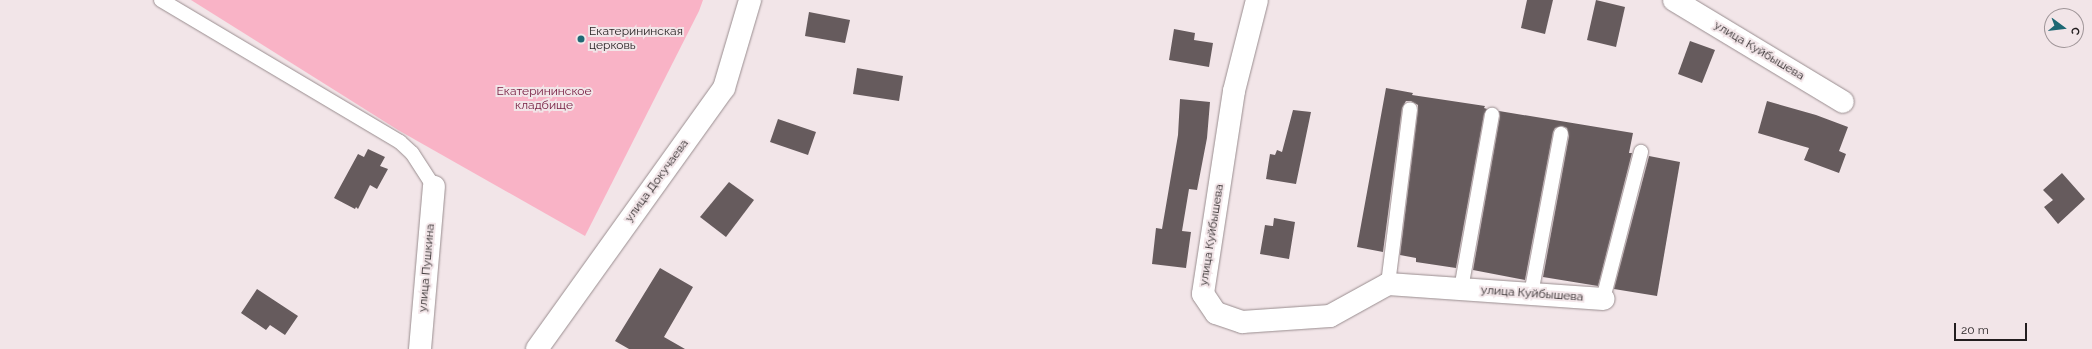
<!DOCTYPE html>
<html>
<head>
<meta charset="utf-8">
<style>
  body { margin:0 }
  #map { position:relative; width:2092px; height:349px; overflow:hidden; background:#f2e5e8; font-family:Raleway,sans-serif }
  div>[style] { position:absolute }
  .green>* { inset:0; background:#f9b3c6 }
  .building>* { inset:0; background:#665b5d }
  .roads { filter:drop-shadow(0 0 1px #998d8f) drop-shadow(0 0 1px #998d8f) }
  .service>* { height:14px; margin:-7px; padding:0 7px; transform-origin:7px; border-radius:7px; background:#fff }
  .minor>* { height:22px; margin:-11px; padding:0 11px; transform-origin:11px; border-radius:11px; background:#fff }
  .dots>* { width:11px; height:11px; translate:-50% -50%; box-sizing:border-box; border:2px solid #f2e5e8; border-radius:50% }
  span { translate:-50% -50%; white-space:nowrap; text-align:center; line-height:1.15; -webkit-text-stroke:4px #f2e5e8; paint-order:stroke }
  .poi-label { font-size:12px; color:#231e1f }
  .left { translate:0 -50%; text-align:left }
  .street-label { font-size:12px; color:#231e1f }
  .park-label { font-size:12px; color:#731a3e }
  .north { position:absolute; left:2044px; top:8px; width:40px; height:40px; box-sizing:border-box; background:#f2e5e8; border:1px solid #9f9598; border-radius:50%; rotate:105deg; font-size:11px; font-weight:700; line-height:16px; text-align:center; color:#231e1f }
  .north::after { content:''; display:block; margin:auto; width:14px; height:18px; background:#1e6874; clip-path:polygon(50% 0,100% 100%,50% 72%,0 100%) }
  .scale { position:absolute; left:1954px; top:323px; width:73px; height:18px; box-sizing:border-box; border:2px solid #231e1f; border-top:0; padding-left:5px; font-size:12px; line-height:14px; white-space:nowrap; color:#231e1f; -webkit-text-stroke:3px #f2e5e8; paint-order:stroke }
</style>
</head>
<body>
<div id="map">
  <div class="green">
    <div style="clip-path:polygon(191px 0,703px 0,699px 11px,585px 236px,398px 130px)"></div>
  </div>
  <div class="building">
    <div style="clip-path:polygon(1527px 0,1553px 0,1545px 34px,1521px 28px)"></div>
    <div style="clip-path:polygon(1596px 0,1625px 7px,1616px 47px,1587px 40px)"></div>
    <div style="clip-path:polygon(809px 12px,850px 20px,845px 43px,805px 36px)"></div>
    <div style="clip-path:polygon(1174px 29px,1195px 33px,1194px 40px,1213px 43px,1209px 67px,1169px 60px)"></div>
    <div style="clip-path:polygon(1690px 41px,1715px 50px,1702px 83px,1678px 74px)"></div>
    <div style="clip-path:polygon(857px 68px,903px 76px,899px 101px,853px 94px)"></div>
    <div style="clip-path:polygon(1386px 88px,1413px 93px,1412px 95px,1485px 106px,1484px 108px,1487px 109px,1484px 114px,1456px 268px,1416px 262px,1416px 258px,1400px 255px,1418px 110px,1418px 105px,1411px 101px,1406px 101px,1402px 108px,1383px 252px,1357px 247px)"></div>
    <div style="clip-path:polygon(1180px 99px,1210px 102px,1207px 138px,1197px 190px,1189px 189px,1182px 231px,1191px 232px,1186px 268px,1152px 264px,1156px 228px,1162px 229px,1178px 135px)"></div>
    <div style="clip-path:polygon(1767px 101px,1816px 115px,1848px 127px,1839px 151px,1846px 154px,1839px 173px,1804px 160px,1809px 148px,1758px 133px)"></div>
    <div style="clip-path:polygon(1293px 110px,1311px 112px,1296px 184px,1266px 179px,1270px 154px,1275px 155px,1277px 150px,1282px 152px)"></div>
    <div style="clip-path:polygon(1499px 111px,1633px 133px,1629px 153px,1632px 153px,1598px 286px,1543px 277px,1569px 136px,1567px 128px,1562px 126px,1555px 128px,1553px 132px,1525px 280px,1473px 270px,1500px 116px)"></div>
    <div style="clip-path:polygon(778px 119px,816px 132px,808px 155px,770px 142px)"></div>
    <div style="clip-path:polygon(368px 149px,385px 157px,380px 166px,388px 169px,377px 189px,370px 185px,358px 209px,356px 207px,355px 209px,334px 198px,358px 154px,364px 157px)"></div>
    <div style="clip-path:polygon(1649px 156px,1680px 162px,1657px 296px,1614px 289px)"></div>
    <div style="clip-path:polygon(2062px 173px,2085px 199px,2058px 224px,2044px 207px,2053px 200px,2043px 190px)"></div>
    <div style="clip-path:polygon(729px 182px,754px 200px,726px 237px,700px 217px)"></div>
    <div style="clip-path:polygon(1274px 218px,1295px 222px,1289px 259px,1260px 254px,1265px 225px,1273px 226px)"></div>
    <div style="clip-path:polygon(660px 268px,693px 287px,664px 337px,685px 349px,629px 349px,615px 341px)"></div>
    <div style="clip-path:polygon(257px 289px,298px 316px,285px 335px,270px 325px,266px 330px,241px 313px)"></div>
  </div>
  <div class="roads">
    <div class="service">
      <div style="left:161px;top:0;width:278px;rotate:30.7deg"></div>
      <div style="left:400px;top:142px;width:16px;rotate:43deg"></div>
      <div style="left:412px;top:153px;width:40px;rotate:57.1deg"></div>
      <div style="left:1388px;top:284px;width:176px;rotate:-82.8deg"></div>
      <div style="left:1461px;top:289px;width:177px;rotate:-79.9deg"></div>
      <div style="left:1531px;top:294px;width:163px;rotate:-79.4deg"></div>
      <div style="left:1603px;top:299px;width:152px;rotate:-75.5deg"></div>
    </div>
    <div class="minor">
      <div style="left:1257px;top:0;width:94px;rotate:104.2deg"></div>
      <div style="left:1234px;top:91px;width:205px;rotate:98.7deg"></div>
      <div style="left:1203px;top:294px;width:23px;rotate:56deg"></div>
      <div style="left:1216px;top:313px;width:28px;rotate:19deg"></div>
      <div style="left:1242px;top:322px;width:88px;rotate:-3.9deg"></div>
      <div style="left:1330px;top:316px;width:66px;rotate:-28.9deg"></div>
      <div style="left:1388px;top:284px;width:216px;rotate:4deg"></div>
      <div style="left:1674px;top:0;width:197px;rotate:31.1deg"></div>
      <div style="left:420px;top:349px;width:163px;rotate:-85.1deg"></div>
      <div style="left:537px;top:349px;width:321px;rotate:-54.4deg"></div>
      <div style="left:724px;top:88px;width:92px;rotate:-73.5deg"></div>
    </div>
  </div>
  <div class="dots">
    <div style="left:581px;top:39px;background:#1e6874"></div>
  </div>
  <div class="poi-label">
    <span class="left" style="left:589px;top:39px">Екатерининская<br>церковь</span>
  </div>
  <div class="street-label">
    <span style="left:1759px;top:51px;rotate:31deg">улица Куйбышева</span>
    <span style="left:657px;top:181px;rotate:-54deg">улица Докучаева</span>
    <span style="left:1212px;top:235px;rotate:-81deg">улица Куйбышева</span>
    <span style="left:427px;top:268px;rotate:-85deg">улица Пушкина</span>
    <span style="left:1532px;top:294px;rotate:4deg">улица Куйбышева</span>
  </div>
  <div class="park-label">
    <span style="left:544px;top:99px">Екатерининское<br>кладбище</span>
  </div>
  <div class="north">С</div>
  <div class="scale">20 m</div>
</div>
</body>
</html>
